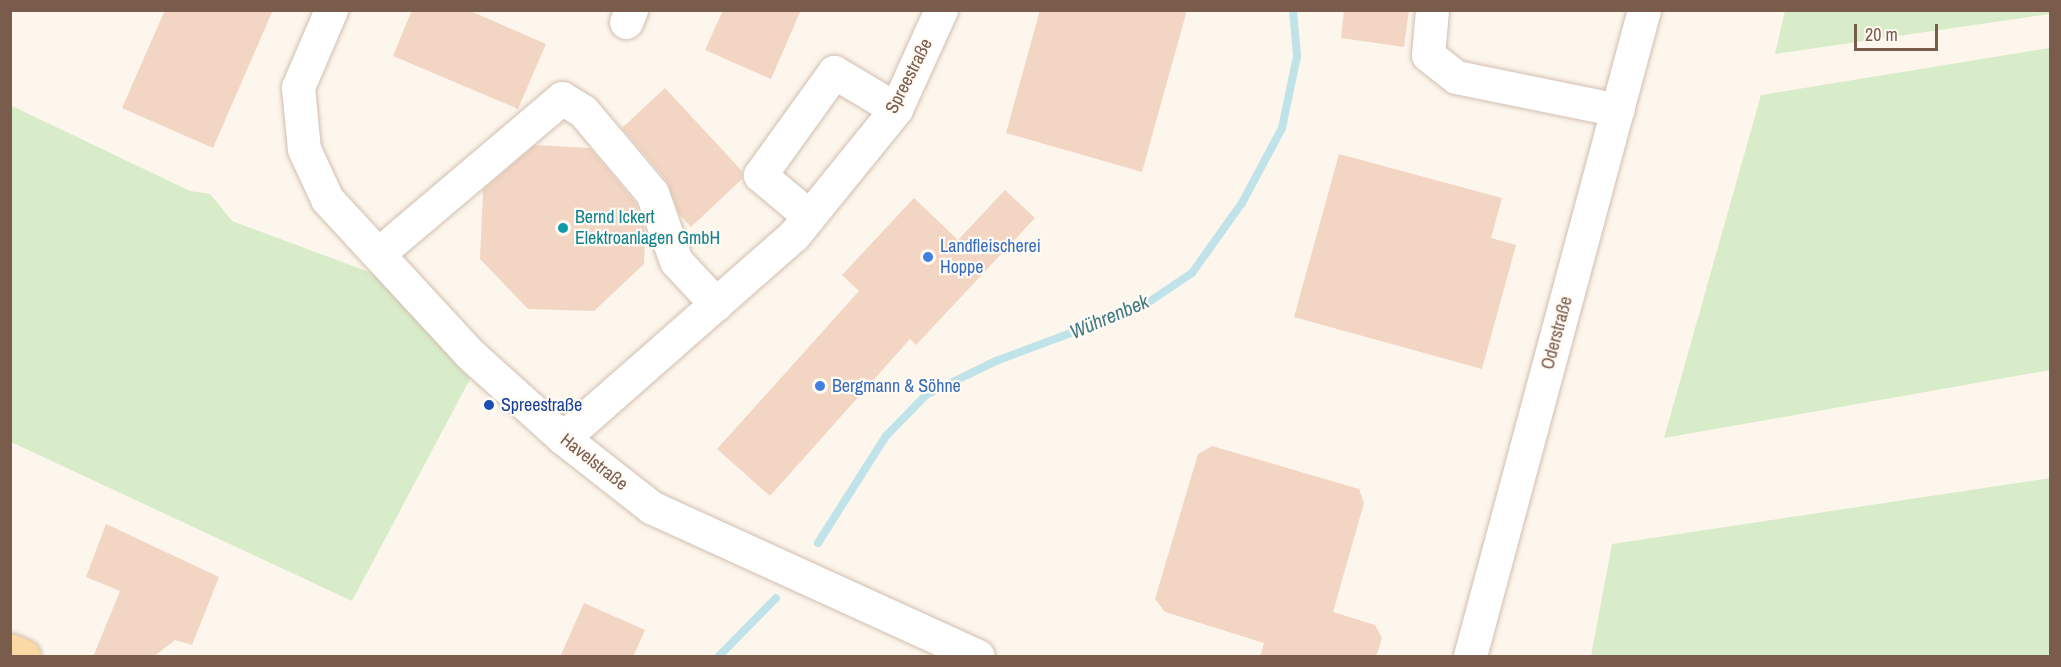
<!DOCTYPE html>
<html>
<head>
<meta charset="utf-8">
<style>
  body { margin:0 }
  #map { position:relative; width:2061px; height:667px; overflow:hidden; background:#fdf6ec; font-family:"Archivo Narrow",sans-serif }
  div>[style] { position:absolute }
  .green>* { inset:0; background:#d8ecc9 }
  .stream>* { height:8px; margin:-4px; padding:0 4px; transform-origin:4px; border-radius:4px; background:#bfe3e8 }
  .building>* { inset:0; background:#f3d5c3 }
  .roads { filter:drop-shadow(0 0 2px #d1beb0) drop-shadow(0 0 2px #d1beb0) }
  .minor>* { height:33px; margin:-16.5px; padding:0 16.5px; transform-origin:16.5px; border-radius:16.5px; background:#fff }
  .major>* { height:33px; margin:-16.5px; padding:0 16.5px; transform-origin:16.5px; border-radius:16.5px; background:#fbd9a5 }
  .dots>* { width:16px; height:16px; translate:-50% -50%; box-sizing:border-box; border:3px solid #fffaf3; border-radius:50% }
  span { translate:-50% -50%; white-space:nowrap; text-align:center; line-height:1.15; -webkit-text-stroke:4.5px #fffaf3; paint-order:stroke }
  .street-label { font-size:18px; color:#7a5c4d }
  .culture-label { font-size:18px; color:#0d838f }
  .left { translate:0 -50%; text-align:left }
  .shop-label { font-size:18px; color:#366cbe }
  .transit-label { font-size:18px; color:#164399 }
  .water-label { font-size:20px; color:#437c86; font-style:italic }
  .frame { position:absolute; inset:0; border:12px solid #7a5c4d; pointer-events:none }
  .scale { position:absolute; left:1854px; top:24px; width:84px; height:27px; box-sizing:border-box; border:3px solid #7a5c4d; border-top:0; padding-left:8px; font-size:18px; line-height:21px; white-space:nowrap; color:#7a5c4d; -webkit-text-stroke:4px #fffaf3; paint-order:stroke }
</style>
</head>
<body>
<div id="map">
  <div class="green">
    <div style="clip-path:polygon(1785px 11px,2050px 10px,2050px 14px,1775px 54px)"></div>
    <div style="clip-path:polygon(2050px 48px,2050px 370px,1664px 438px,1761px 95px)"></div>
    <div style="clip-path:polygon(10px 105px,190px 191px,210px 194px,232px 221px,377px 275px,470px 379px,352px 601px,11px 442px)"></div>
    <div style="clip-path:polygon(2050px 478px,2050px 656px,1591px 656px,1612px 544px)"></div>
  </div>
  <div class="stream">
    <div style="left:818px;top:543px;width:127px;rotate:-57.6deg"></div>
    <div style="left:886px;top:436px;width:57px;rotate:-45.7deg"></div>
    <div style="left:926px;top:395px;width:78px;rotate:-25.9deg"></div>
    <div style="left:996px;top:361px;width:157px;rotate:-20.5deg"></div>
    <div style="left:1143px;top:306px;width:59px;rotate:-34deg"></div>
    <div style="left:1192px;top:273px;width:86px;rotate:-54.5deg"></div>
    <div style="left:1242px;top:203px;width:85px;rotate:-61.9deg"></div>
    <div style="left:1282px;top:128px;width:74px;rotate:-78.2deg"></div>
    <div style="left:1297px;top:56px;width:46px;rotate:-95deg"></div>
    <div style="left:719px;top:656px;width:81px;rotate:-45.5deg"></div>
  </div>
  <div class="building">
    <div style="clip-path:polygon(165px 10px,273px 10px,213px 148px,122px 108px)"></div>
    <div style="clip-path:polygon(412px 10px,468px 10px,546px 44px,518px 109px,393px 56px)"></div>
    <div style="clip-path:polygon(723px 10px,801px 10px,771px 79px,705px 50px)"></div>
    <div style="clip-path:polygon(1040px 10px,1187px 10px,1142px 172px,1006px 133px)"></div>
    <div style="clip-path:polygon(1344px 10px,1409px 10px,1404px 47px,1341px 38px)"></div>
    <div style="clip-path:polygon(665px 88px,742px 171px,742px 179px,691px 227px,679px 214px,667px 181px,622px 128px)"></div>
    <div style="clip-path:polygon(535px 145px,590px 148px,635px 202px,645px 230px,644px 264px,594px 311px,528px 309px,480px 259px,483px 190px)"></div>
    <div style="clip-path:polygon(1339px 154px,1502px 198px,1491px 238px,1516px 245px,1482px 369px,1294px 317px)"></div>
    <div style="clip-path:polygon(1005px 190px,1035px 218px,916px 345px,910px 339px,770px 496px,717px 449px,859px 291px,842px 275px,914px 198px,958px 240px)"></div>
    <div style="clip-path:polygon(1212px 446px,1359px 489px,1364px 503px,1333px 612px,1375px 625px,1382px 638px,1376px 657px,1260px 657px,1264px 643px,1165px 612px,1155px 599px,1198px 454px)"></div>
    <div style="clip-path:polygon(106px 524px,219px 577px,192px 645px,175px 640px,153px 657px,93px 657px,120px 591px,86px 577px)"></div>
    <div style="clip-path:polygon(584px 603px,645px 630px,633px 657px,560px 657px)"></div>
  </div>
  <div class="roads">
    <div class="minor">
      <div style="left:331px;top:10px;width:84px;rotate:113.2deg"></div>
      <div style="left:298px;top:87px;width:62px;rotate:84.5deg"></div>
      <div style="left:304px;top:149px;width:55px;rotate:65.3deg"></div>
      <div style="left:327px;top:199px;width:211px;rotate:47.3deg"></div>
      <div style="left:470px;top:354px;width:125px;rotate:42.1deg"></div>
      <div style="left:563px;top:438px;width:112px;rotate:38.1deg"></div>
      <div style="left:651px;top:507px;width:359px;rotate:24.5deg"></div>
      <div style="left:1432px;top:10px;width:45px;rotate:95.1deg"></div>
      <div style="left:1428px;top:55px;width:36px;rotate:38deg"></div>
      <div style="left:1456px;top:77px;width:165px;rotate:11.5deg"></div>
      <div style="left:626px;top:22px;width:13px;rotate:-67deg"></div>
      <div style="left:809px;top:216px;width:64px;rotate:-140.1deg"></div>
      <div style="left:760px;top:175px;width:127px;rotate:-54.3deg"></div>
      <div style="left:834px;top:72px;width:72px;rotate:30.8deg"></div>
      <div style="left:378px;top:254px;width:241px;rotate:-40.3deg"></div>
      <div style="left:562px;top:98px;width:25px;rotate:32deg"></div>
      <div style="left:583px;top:111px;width:107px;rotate:49.9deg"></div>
      <div style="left:652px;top:193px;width:72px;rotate:70.6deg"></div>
      <div style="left:676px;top:261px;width:59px;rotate:47.1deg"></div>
      <div style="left:563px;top:438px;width:308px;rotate:-41.3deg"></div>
      <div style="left:794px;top:235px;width:162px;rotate:-51deg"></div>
      <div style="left:896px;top:109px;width:109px;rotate:-65.6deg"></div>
      <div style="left:1470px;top:656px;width:669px;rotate:-74.93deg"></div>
    </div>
    <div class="major">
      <div style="left:10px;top:650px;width:15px;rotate:23deg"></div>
    </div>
  </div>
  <div class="dots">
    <div style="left:563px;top:228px;background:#0f9aa8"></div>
    <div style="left:928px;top:257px;background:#3f7fe0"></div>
    <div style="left:820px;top:386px;background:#3f7fe0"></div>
    <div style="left:489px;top:405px;background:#1a4fb4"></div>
  </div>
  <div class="street-label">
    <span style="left:909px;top:76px;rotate:-63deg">Spreestraße</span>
    <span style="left:1557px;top:333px;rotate:-75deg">Oderstraße</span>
    <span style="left:594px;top:462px;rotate:38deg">Havelstraße</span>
  </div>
  <div class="culture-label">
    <span class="left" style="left:575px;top:228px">Bernd Ickert<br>Elektroanlagen GmbH</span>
  </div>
  <div class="shop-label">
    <span class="left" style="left:940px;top:257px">Landfleischerei<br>Hoppe</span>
    <span class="left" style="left:832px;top:386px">Bergmann &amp; Söhne</span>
  </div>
  <div class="transit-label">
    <span class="left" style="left:501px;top:405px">Spreestraße</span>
  </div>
  <div class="water-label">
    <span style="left:1109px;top:316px;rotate:-23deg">Wührenbek</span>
  </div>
  <div class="frame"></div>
  <div class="scale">20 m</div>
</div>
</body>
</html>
